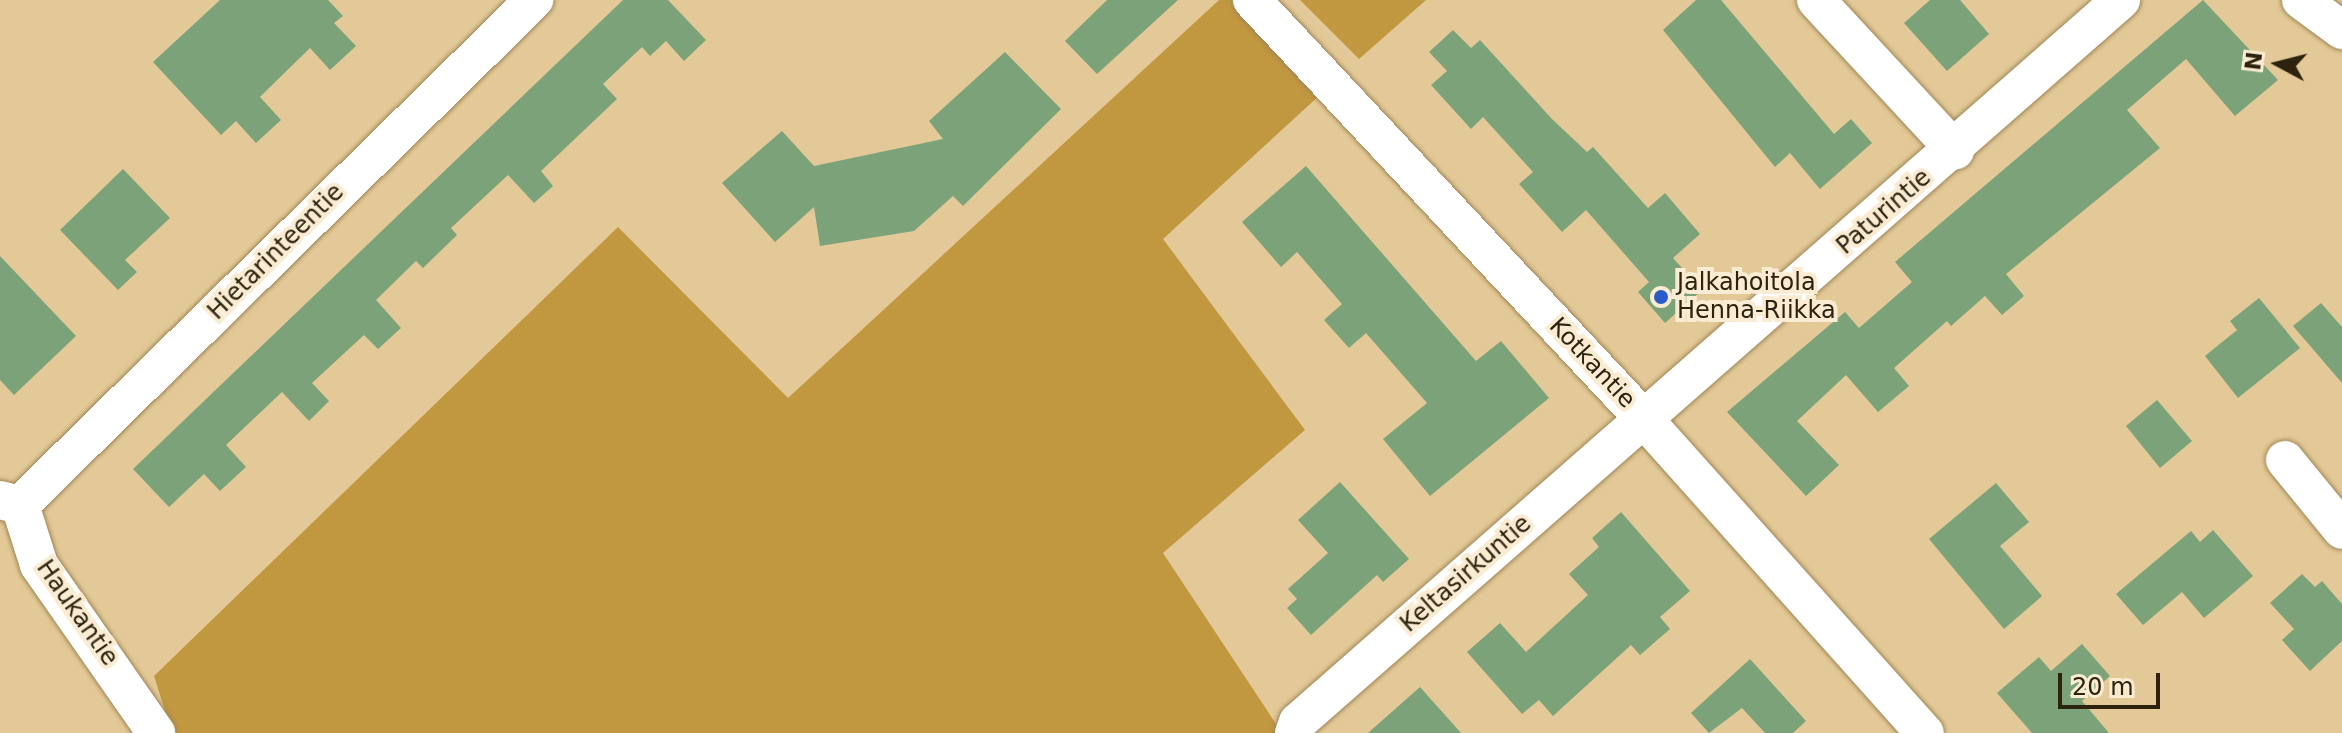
<!DOCTYPE html>
<html>
<head>
<meta charset="utf-8">
<style>
  body { margin:0 }
  #map { position:relative; width:2342px; height:733px; overflow:hidden; background:#e3c997; font-family:"DejaVu Sans",sans-serif }
  div>[style] { position:absolute }
  .green>* { inset:0; background:#c19740 }
  .building>* { inset:0; background:#7ca27a }
  .roads { filter:drop-shadow(0 0 2px #9f8657) drop-shadow(0 0 2px #9f8657) }
  .minor>* { height:38px; margin:-19px; padding:0 19px; transform-origin:19px; border-radius:19px; background:#fff }
  .dots>* { width:22px; height:22px; translate:-50% -50%; box-sizing:border-box; border:4px solid #f9ecd3; border-radius:50% }
  span { translate:-50% -50%; white-space:nowrap; text-align:center; line-height:1.15; -webkit-text-stroke:8px #f9ecd3; paint-order:stroke }
  .street-label { font-size:24px; color:#2c220e }
  .poi-label { font-size:24px; color:#2c220e }
  .left { translate:0 -50%; text-align:left }
  .north { position:absolute; left:2238px; top:24px; width:80px; height:80px; -webkit-text-stroke:6px #f9ecd3; paint-order:stroke; rotate:277deg; font-size:22px; font-weight:700; line-height:32px; text-align:center; color:#2c220e }
  .north::after { content:''; display:block; margin:auto; width:28px; height:36px; background:#2c220e; clip-path:polygon(50% 0,100% 100%,50% 72%,0 100%) }
  .scale { position:absolute; left:2058px; top:673px; width:102px; height:36px; box-sizing:border-box; border:4px solid #2c220e; border-top:0; padding-left:10px; font-size:24px; line-height:28px; white-space:nowrap; color:#2c220e; -webkit-text-stroke:6px #f9ecd3; paint-order:stroke }
</style>
</head>
<body>
<div id="map">
  <div class="green">
    <div style="clip-path:polygon(1219px 0,1240px 0,1322px 93px,1163px 239px,1305px 430px,1163px 553px,1282px 733px,172px 733px,154px 676px,618px 227px,788px 398px)"></div>
    <div style="clip-path:polygon(1300px 0,1426px 0,1359px 59px)"></div>
  </div>
  <div class="building">
    <div style="clip-path:polygon(220px 0,328px 0,343px 16px,334px 23px,356px 46px,330px 70px,310px 48px,268px 89px,260px 97px,281px 120px,256px 143px,236px 121px,221px 135px,153px 62px)"></div>
    <div style="clip-path:polygon(623px 0,668px 0,706px 40px,684px 61px,666px 41px,650px 56px,642px 47px,603px 84px,617px 99px,541px 171px,553px 186px,534px 203px,508px 175px,451px 228px,457px 235px,423px 268px,416px 261px,376px 300px,401px 328px,378px 349px,364px 335px,312px 383px,329px 401px,309px 421px,282px 392px,226px 445px,246px 467px,220px 491px,204px 474px,169px 507px,133px 469px)"></div>
    <div style="clip-path:polygon(1107px 0,1178px 0,1097px 74px,1065px 41px)"></div>
    <div style="clip-path:polygon(1696px 0,1721px 0,1834px 134px,1851px 119px,1872px 143px,1820px 189px,1790px 153px,1775px 167px,1663px 30px)"></div>
    <div style="clip-path:polygon(1930px 0,1960px 0,1989px 34px,1947px 71px,1904px 23px)"></div>
    <div style="clip-path:polygon(2203px 0,2278px 80px,2235px 116px,2186px 59px,2127px 110px,2160px 148px,2006px 274px,2024px 296px,2002px 315px,1985px 296px,1951px 326px,1947px 321px,1894px 368px,1909px 386px,1878px 412px,1846px 375px,1797px 421px,1839px 465px,1806px 496px,1727px 412px,1845px 312px,1859px 328px,1912px 282px,1895px 262px)"></div>
    <div style="clip-path:polygon(1453px 30px,1471px 48px,1480px 40px,1552px 119px,1587px 152px,1593px 147px,1648px 208px,1665px 193px,1700px 234px,1673px 258px,1702px 290px,1665px 323px,1638px 292px,1649px 282px,1586px 210px,1562px 232px,1519px 184px,1533px 172px,1483px 117px,1471px 129px,1431px 85px,1447px 71px,1429px 52px)"></div>
    <div style="clip-path:polygon(1005px 52px,1061px 109px,963px 206px,953px 196px,914px 231px,820px 246px,814px 207px,775px 242px,722px 183px,782px 131px,814px 166px,943px 139px,929px 121px)"></div>
    <div style="clip-path:polygon(1306px 166px,1476px 361px,1501px 341px,1549px 398px,1430px 496px,1383px 439px,1427px 403px,1366px 333px,1349px 348px,1324px 320px,1342px 304px,1297px 252px,1281px 267px,1242px 222px)"></div>
    <div style="clip-path:polygon(123px 169px,170px 218px,125px 260px,137px 272px,118px 290px,60px 230px)"></div>
    <div style="clip-path:polygon(0 256px,76px 336px,14px 395px,0 380px)"></div>
    <div style="clip-path:polygon(2259px 298px,2300px 348px,2238px 398px,2205px 356px,2237px 330px,2230px 321px)"></div>
    <div style="clip-path:polygon(2321px 303px,2342px 327px,2342px 383px,2293px 326px)"></div>
    <div style="clip-path:polygon(2157px 400px,2192px 441px,2160px 468px,2126px 426px)"></div>
    <div style="clip-path:polygon(1340px 482px,1409px 559px,1383px 582px,1377px 575px,1311px 635px,1287px 608px,1297px 599px,1288px 589px,1328px 553px,1298px 520px)"></div>
    <div style="clip-path:polygon(1996px 483px,2029px 522px,2000px 546px,2042px 596px,2004px 629px,1929px 539px)"></div>
    <div style="clip-path:polygon(1621px 512px,1690px 591px,1660px 617px,1670px 629px,1640px 655px,1631px 645px,1553px 716px,1539px 700px,1522px 714px,1467px 652px,1500px 623px,1526px 652px,1588px 595px,1569px 574px,1599px 547px,1592px 538px)"></div>
    <div style="clip-path:polygon(2213px 530px,2253px 576px,2204px 618px,2182px 592px,2143px 625px,2116px 594px,2191px 531px,2200px 542px)"></div>
    <div style="clip-path:polygon(2302px 574px,2315px 587px,2322px 581px,2342px 604px,2342px 641px,2310px 671px,2282px 640px,2294px 629px,2270px 603px)"></div>
    <div style="clip-path:polygon(2082px 644px,2110px 676px,2082px 701px,2109px 733px,2032px 733px,1997px 693px,2039px 657px,2051px 671px)"></div>
    <div style="clip-path:polygon(1750px 659px,1806px 721px,1793px 733px,1765px 733px,1742px 708px,1709px 733px,1691px 713px)"></div>
    <div style="clip-path:polygon(1420px 687px,1461px 733px,1368px 733px)"></div>
  </div>
  <div class="roads">
    <div class="minor">
      <div style="left:1252px;top:0;width:572px;rotate:46.91deg"></div>
      <div style="left:1643px;top:418px;width:423px;rotate:48.2deg"></div>
      <div style="left:1816px;top:0;width:205px;rotate:47.2deg"></div>
      <div style="left:2301px;top:0;width:51px;rotate:36.2deg"></div>
      <div style="left:2285px;top:460px;width:90px;rotate:50.8deg"></div>
      <div style="left:0;top:500px;width:21px;rotate:14deg"></div>
      <div style="left:20px;top:505px;width:63px;rotate:72.4deg"></div>
      <div style="left:39px;top:565px;width:205px;rotate:55.1deg"></div>
      <div style="left:20px;top:505px;width:721px;rotate:-44.49deg"></div>
      <div style="left:1294px;top:733px;width:12px;rotate:-70deg"></div>
      <div style="left:1298px;top:722px;width:1095px;rotate:-41.26deg"></div>
    </div>
  </div>
  <div class="dots">
    <div style="left:1661px;top:297px;background:#2a5cca"></div>
  </div>
  <div class="street-label">
    <span style="left:1884px;top:212px;rotate:-41deg">Paturintie</span>
    <span style="left:276px;top:252px;rotate:-45deg">Hietarinteentie</span>
    <span style="left:1592px;top:363px;rotate:47deg">Kotkantie</span>
    <span style="left:1466px;top:574px;rotate:-41deg">Keltasirkuntie</span>
    <span style="left:77px;top:613px;rotate:55deg">Haukantie</span>
  </div>
  <div class="poi-label">
    <span class="left" style="left:1677px;top:297px">Jalkahoitola<br>Henna-Riikka</span>
  </div>
  <div class="north">N</div>
  <div class="scale">20 m</div>
</div>
</body>
</html>
